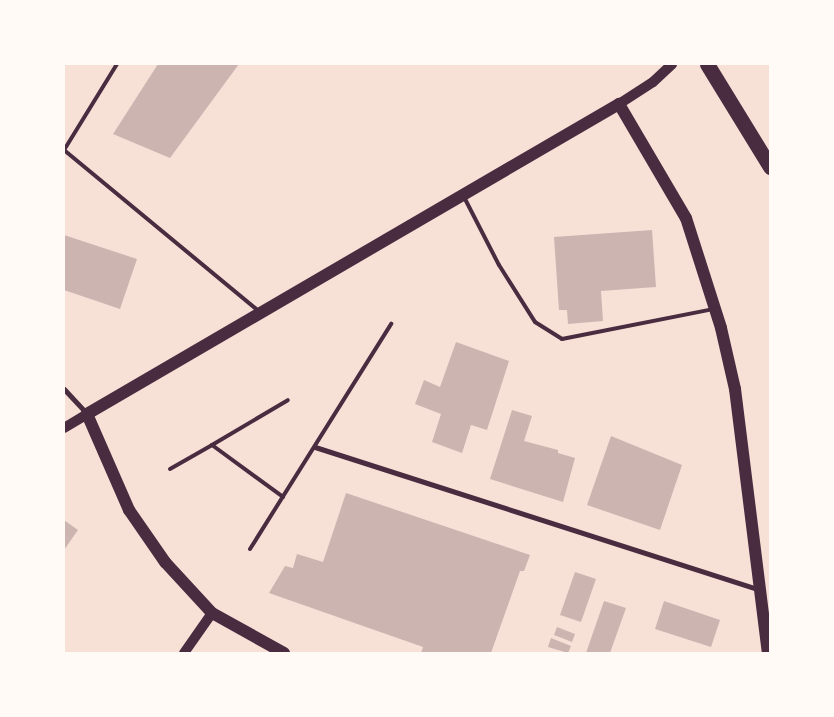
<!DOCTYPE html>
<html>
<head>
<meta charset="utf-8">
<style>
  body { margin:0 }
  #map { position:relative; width:834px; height:717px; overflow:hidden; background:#f7e1d7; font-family:"Source Serif 4",serif }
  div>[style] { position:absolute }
  .building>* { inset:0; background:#ccb4b1 }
  .service>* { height:4px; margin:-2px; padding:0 2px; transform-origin:2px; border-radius:2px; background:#4a2c40 }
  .minor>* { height:5px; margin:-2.5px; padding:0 2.5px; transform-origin:2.5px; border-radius:2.5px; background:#4a2c40 }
  .secondary>* { height:10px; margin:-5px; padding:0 5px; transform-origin:5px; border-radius:5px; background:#4a2c40 }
  .primary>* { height:12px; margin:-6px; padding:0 6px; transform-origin:6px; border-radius:6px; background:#4a2c40 }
  .motorway>* { height:15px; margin:-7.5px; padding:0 7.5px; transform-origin:7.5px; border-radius:7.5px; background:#4a2c40 }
  span { translate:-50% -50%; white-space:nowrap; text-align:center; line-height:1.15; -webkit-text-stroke:4px #fffaf5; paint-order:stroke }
  .frame { position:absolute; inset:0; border:65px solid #fffaf5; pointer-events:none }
</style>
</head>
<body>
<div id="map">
  <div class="building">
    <div style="clip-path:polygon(158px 64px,239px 64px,170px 158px,113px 134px)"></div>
    <div style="clip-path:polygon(652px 230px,656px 287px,601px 291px,603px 321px,568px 324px,567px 310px,559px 310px,554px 237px)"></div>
    <div style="clip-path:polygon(64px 235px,137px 259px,120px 309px,64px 290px)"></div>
    <div style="clip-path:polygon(456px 342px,509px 361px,487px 430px,471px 425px,462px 453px,432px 442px,441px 414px,415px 404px,424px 380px,440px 387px)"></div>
    <div style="clip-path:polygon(512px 410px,532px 416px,524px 441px,558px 450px,558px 453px,575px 458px,563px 502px,490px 479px)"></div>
    <div style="clip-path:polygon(611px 436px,682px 465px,660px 530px,587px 505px)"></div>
    <div style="clip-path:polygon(346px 493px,530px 555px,524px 571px,520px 571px,491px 653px,421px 653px,423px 647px,269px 593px,285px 566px,293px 568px,297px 554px,323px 562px)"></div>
    <div style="clip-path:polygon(64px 520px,78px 530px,64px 550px)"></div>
    <div style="clip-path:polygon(575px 572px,596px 579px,581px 622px,560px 615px)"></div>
    <div style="clip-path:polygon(604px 601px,626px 608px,610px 653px,586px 653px)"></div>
    <div style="clip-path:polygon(664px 601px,720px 620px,711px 647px,655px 629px)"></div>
    <div style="clip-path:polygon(557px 627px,575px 634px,572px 642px,554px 635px)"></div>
    <div style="clip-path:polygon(551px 638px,571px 646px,568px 653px,548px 647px)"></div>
  </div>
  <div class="service">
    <div style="left:117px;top:64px;width:101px;rotate:121.6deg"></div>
    <div style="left:64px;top:150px;width:254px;rotate:39.6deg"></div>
    <div style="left:464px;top:197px;width:76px;rotate:62.8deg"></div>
    <div style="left:499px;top:265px;width:67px;rotate:57.7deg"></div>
    <div style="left:535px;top:322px;width:32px;rotate:32deg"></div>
    <div style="left:562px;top:339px;width:154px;rotate:-11.2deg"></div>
    <div style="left:212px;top:445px;width:88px;rotate:-30.6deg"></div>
    <div style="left:170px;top:469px;width:48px;rotate:-29.7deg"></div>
    <div style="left:212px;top:445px;width:88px;rotate:36.2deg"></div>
    <div style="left:250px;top:549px;width:266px;rotate:-57.9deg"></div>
  </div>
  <div class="minor">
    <div style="left:64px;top:389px;width:34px;rotate:47deg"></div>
    <div style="left:315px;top:447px;width:465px;rotate:17.8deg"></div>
  </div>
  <div class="secondary">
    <div style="left:619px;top:104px;width:40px;rotate:-32.9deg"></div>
    <div style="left:653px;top:82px;width:26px;rotate:-43deg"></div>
    <div style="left:64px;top:428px;width:27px;rotate:-31deg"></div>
    <div style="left:184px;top:653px;width:49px;rotate:-55deg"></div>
  </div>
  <div class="primary">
    <div style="left:284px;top:653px;width:82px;rotate:-150.9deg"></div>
    <div style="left:212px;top:613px;width:69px;rotate:-132.7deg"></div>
    <div style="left:165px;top:562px;width:63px;rotate:-124.7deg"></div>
    <div style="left:129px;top:510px;width:105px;rotate:-113.6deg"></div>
    <div style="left:87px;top:414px;width:616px;rotate:-30.23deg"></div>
    <div style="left:619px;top:104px;width:132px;rotate:59.6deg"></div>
    <div style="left:686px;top:218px;width:115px;rotate:72.3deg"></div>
    <div style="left:721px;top:328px;width:63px;rotate:77.1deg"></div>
    <div style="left:735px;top:389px;width:266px;rotate:82.9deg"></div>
  </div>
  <div class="motorway">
    <div style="left:707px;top:64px;width:121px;rotate:58.5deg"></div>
  </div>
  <div class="frame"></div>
</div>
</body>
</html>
